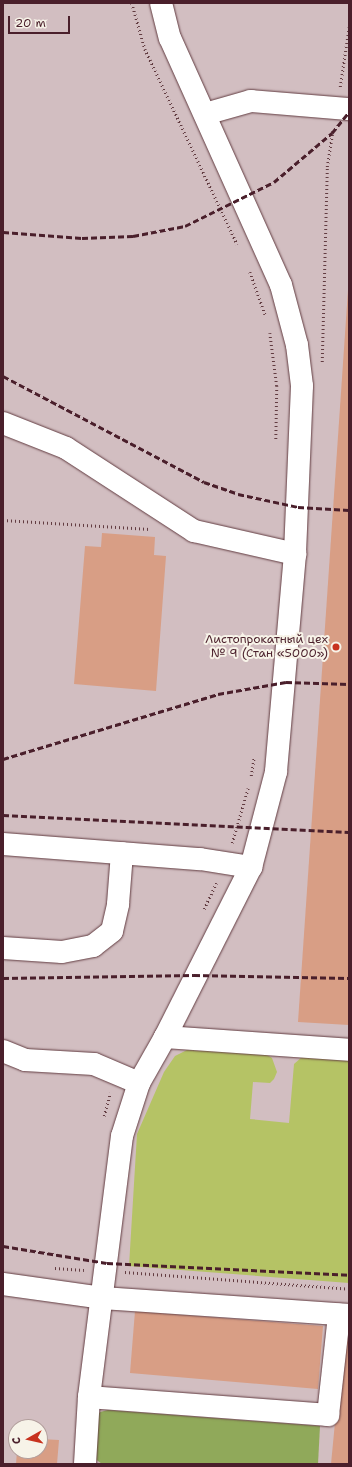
<!DOCTYPE html>
<html>
<head>
<meta charset="utf-8">
<style>
  body { margin:0 }
  #map { position:relative; width:352px; height:1467px; overflow:hidden; background:#eae0be; font-family:"Shantell Sans",sans-serif }
  div>[style] { position:absolute }
  .industrial>* { inset:0; background:#d2bec1 }
  .green>* { inset:0; background:#b5c365 }
  .forest>* { inset:0; background:#90a95a }
  .building>* { inset:0; background:#d89e85 }
  .path>* { height:2.5px; margin-top:-1.25px; transform-origin:0; background:repeating-linear-gradient(90deg,#623c41 0 1px,transparent 0 4px) }
  .roads { filter:drop-shadow(0 0 1px #623c41) drop-shadow(0 0 1px #623c41) }
  .minor>* { height:22px; margin:-11px; padding:0 11px; transform-origin:11px; border-radius:11px; background:#fff }
  .rail>* { height:3px; margin-top:-1.5px; transform-origin:0; background:repeating-linear-gradient(90deg,#4a1f2b 0 6px,transparent 0 9px) }
  .dots>* { width:11px; height:11px; translate:-50% -50%; box-sizing:border-box; border:2px solid #f7f3e8; border-radius:50% }
  span { translate:-50% -50%; white-space:nowrap; text-align:center; line-height:1.15; -webkit-text-stroke:4px #f7f3e8; paint-order:stroke }
  .poi-label { font-size:12px; color:#4a1f2b }
  .right { translate:-100% -50%; text-align:right }
  .frame { position:absolute; inset:0; border:4px solid #4a1f2b; pointer-events:none }
  .north { position:absolute; left:8px; top:1419px; width:40px; height:40px; box-sizing:border-box; background:#f7f3e8; border:1px solid #b29e9c; border-radius:50%; rotate:262deg; font-size:11px; font-weight:700; line-height:16px; text-align:center; color:#4a1f2b }
  .north::after { content:''; display:block; margin:auto; width:14px; height:18px; background:#c8321e; clip-path:polygon(50% 0,100% 100%,50% 72%,0 100%) }
  .scale { position:absolute; left:8px; top:16px; width:62px; height:18px; box-sizing:border-box; border:2px solid #4a1f2b; border-top:0; padding-left:5px; font-size:12px; line-height:14px; white-space:nowrap; color:#4a1f2b; -webkit-text-stroke:3px #f7f3e8; paint-order:stroke }
</style>
</head>
<body>
<div id="map">
  <div class="industrial">
    <div style="clip-path:polygon(evenodd,3px 3px,349px 3px,349px 1464px,3px 1464px,3px 3px,16px 1427px,40px 1427px,40px 1451px,16px 1451px,16px 1427px)"></div>
  </div>
  <div class="green">
    <div style="clip-path:polygon(187px 1050px,264px 1053px,272px 1058px,277px 1072px,274px 1079px,270px 1083px,253px 1082px,250px 1119px,289px 1123px,294px 1064px,302px 1057px,349px 1060px,349px 1283px,129px 1266px,137px 1134px,164px 1072px,175px 1056px)"></div>
  </div>
  <div class="forest">
    <div style="clip-path:polygon(108px 1410px,320px 1426px,318px 1464px,102px 1464px,94px 1458px,94px 1422px,100px 1412px)"></div>
  </div>
  <div class="building">
    <div style="clip-path:polygon(348px 290px,349px 290px,349px 1025px,298px 1022px)"></div>
    <div style="clip-path:polygon(102px 533px,155px 537px,154px 555px,166px 556px,156px 691px,74px 684px,85px 546px,101px 547px)"></div>
    <div style="clip-path:polygon(135px 1311px,323px 1326px,318px 1389px,130px 1373px)"></div>
    <div style="clip-path:polygon(344px 1329px,349px 1330px,349px 1464px,331px 1464px)"></div>
    <div style="clip-path:polygon(40px 1439px,59px 1440px,57px 1464px,16px 1464px,17px 1451px,40px 1451px)"></div>
  </div>
  <div class="path">
    <div style="left:132px;top:3px;width:48px;rotate:74.2deg"></div>
    <div style="left:145px;top:49px;width:216px;rotate:64.7deg"></div>
    <div style="left:340px;top:87px;width:61px;rotate:-81.5deg"></div>
    <div style="left:250px;top:272px;width:45px;rotate:70.3deg"></div>
    <div style="left:270px;top:333px;width:53px;rotate:82.5deg"></div>
    <div style="left:277px;top:386px;width:55px;rotate:91deg"></div>
    <div style="left:322px;top:362px;width:195px;rotate:-88.5deg"></div>
    <div style="left:327px;top:167px;width:38px;rotate:-81deg"></div>
    <div style="left:3px;top:520px;width:147px;rotate:3.5deg"></div>
    <div style="left:251px;top:776px;width:19px;rotate:-81deg"></div>
    <div style="left:232px;top:843px;width:57px;rotate:-73.8deg"></div>
    <div style="left:204px;top:909px;width:29px;rotate:-65deg"></div>
    <div style="left:104px;top:1116px;width:24px;rotate:-75deg"></div>
    <div style="left:55px;top:1268px;width:29px;rotate:4deg"></div>
    <div style="left:125px;top:1272px;width:225px;rotate:4.3deg"></div>
  </div>
  <div class="roads">
    <div class="minor">
      <div style="left:161px;top:3px;width:36px;rotate:76deg"></div>
      <div style="left:170px;top:38px;width:271px;rotate:65.8deg"></div>
      <div style="left:281px;top:285px;width:62px;rotate:75.1deg"></div>
      <div style="left:297px;top:345px;width:41px;rotate:83deg"></div>
      <div style="left:302px;top:386px;width:168px;rotate:92.4deg"></div>
      <div style="left:295px;top:554px;width:219px;rotate:95deg"></div>
      <div style="left:276px;top:772px;width:98px;rotate:104.7deg"></div>
      <div style="left:251px;top:867px;width:191px;rotate:116.8deg"></div>
      <div style="left:165px;top:1037px;width:184px;rotate:4deg"></div>
      <div style="left:205px;top:114px;width:48px;rotate:-15.8deg"></div>
      <div style="left:251px;top:101px;width:98px;rotate:4.7deg"></div>
      <div style="left:3px;top:423px;width:68px;rotate:21.6deg"></div>
      <div style="left:66px;top:448px;width:153px;rotate:33deg"></div>
      <div style="left:194px;top:531px;width:104px;rotate:12.8deg"></div>
      <div style="left:3px;top:844px;width:198px;rotate:4.4deg"></div>
      <div style="left:200px;top:859px;width:52px;rotate:8.9deg"></div>
      <div style="left:3px;top:948px;width:59px;rotate:3.9deg"></div>
      <div style="left:62px;top:952px;width:32px;rotate:-11deg"></div>
      <div style="left:93px;top:946px;width:24px;rotate:-38deg"></div>
      <div style="left:112px;top:931px;width:28px;rotate:-77deg"></div>
      <div style="left:118px;top:904px;width:51px;rotate:-85.5deg"></div>
      <div style="left:3px;top:1051px;width:24px;rotate:22deg"></div>
      <div style="left:25px;top:1060px;width:69px;rotate:3.3deg"></div>
      <div style="left:94px;top:1064px;width:49px;rotate:22.9deg"></div>
      <div style="left:3px;top:1284px;width:100px;rotate:8deg"></div>
      <div style="left:102px;top:1298px;width:248px;rotate:3.9deg"></div>
      <div style="left:89px;top:1397px;width:240px;rotate:4.3deg"></div>
      <div style="left:328px;top:1415px;width:101px;rotate:-83.7deg"></div>
      <div style="left:85px;top:1464px;width:67px;rotate:-86.6deg"></div>
      <div style="left:89px;top:1397px;width:263px;rotate:-82.8deg"></div>
      <div style="left:122px;top:1136px;width:56px;rotate:-72.2deg"></div>
      <div style="left:139px;top:1083px;width:53px;rotate:-60.5deg"></div>
    </div>
  </div>
  <div class="rail">
    <div style="left:3px;top:232px;width:79px;rotate:4.3deg"></div>
    <div style="left:82px;top:238px;width:51px;rotate:-2.2deg"></div>
    <div style="left:133px;top:236px;width:53px;rotate:-10.9deg"></div>
    <div style="left:185px;top:226px;width:99px;rotate:-26.3deg"></div>
    <div style="left:274px;top:182px;width:76px;rotate:-40.2deg"></div>
    <div style="left:332px;top:133px;width:27px;rotate:-51deg"></div>
    <div style="left:3px;top:376px;width:227px;rotate:27.8deg"></div>
    <div style="left:204px;top:482px;width:36px;rotate:19deg"></div>
    <div style="left:238px;top:494px;width:61px;rotate:12.2deg"></div>
    <div style="left:298px;top:507px;width:51px;rotate:3.4deg"></div>
    <div style="left:3px;top:759px;width:225px;rotate:-16.8deg"></div>
    <div style="left:218px;top:694px;width:69px;rotate:-10deg"></div>
    <div style="left:286px;top:682px;width:63px;rotate:1.8deg"></div>
    <div style="left:3px;top:815px;width:346px;rotate:2.8deg"></div>
    <div style="left:3px;top:978px;width:191px;rotate:-0.9deg"></div>
    <div style="left:194px;top:975px;width:155px;rotate:1.1deg"></div>
    <div style="left:3px;top:1246px;width:105px;rotate:9.3deg"></div>
    <div style="left:107px;top:1263px;width:242px;rotate:2.8deg"></div>
  </div>
  <div class="dots">
    <div style="left:336px;top:647px;background:#c8321e"></div>
  </div>
  <div class="poi-label">
    <span class="right" style="left:328px;top:647px">Листопрокатный цех<br>№ 9 (Стан «5000»)</span>
  </div>
  <div class="frame"></div>
  <div class="north">С</div>
  <div class="scale">20 m</div>
</div>
</body>
</html>
